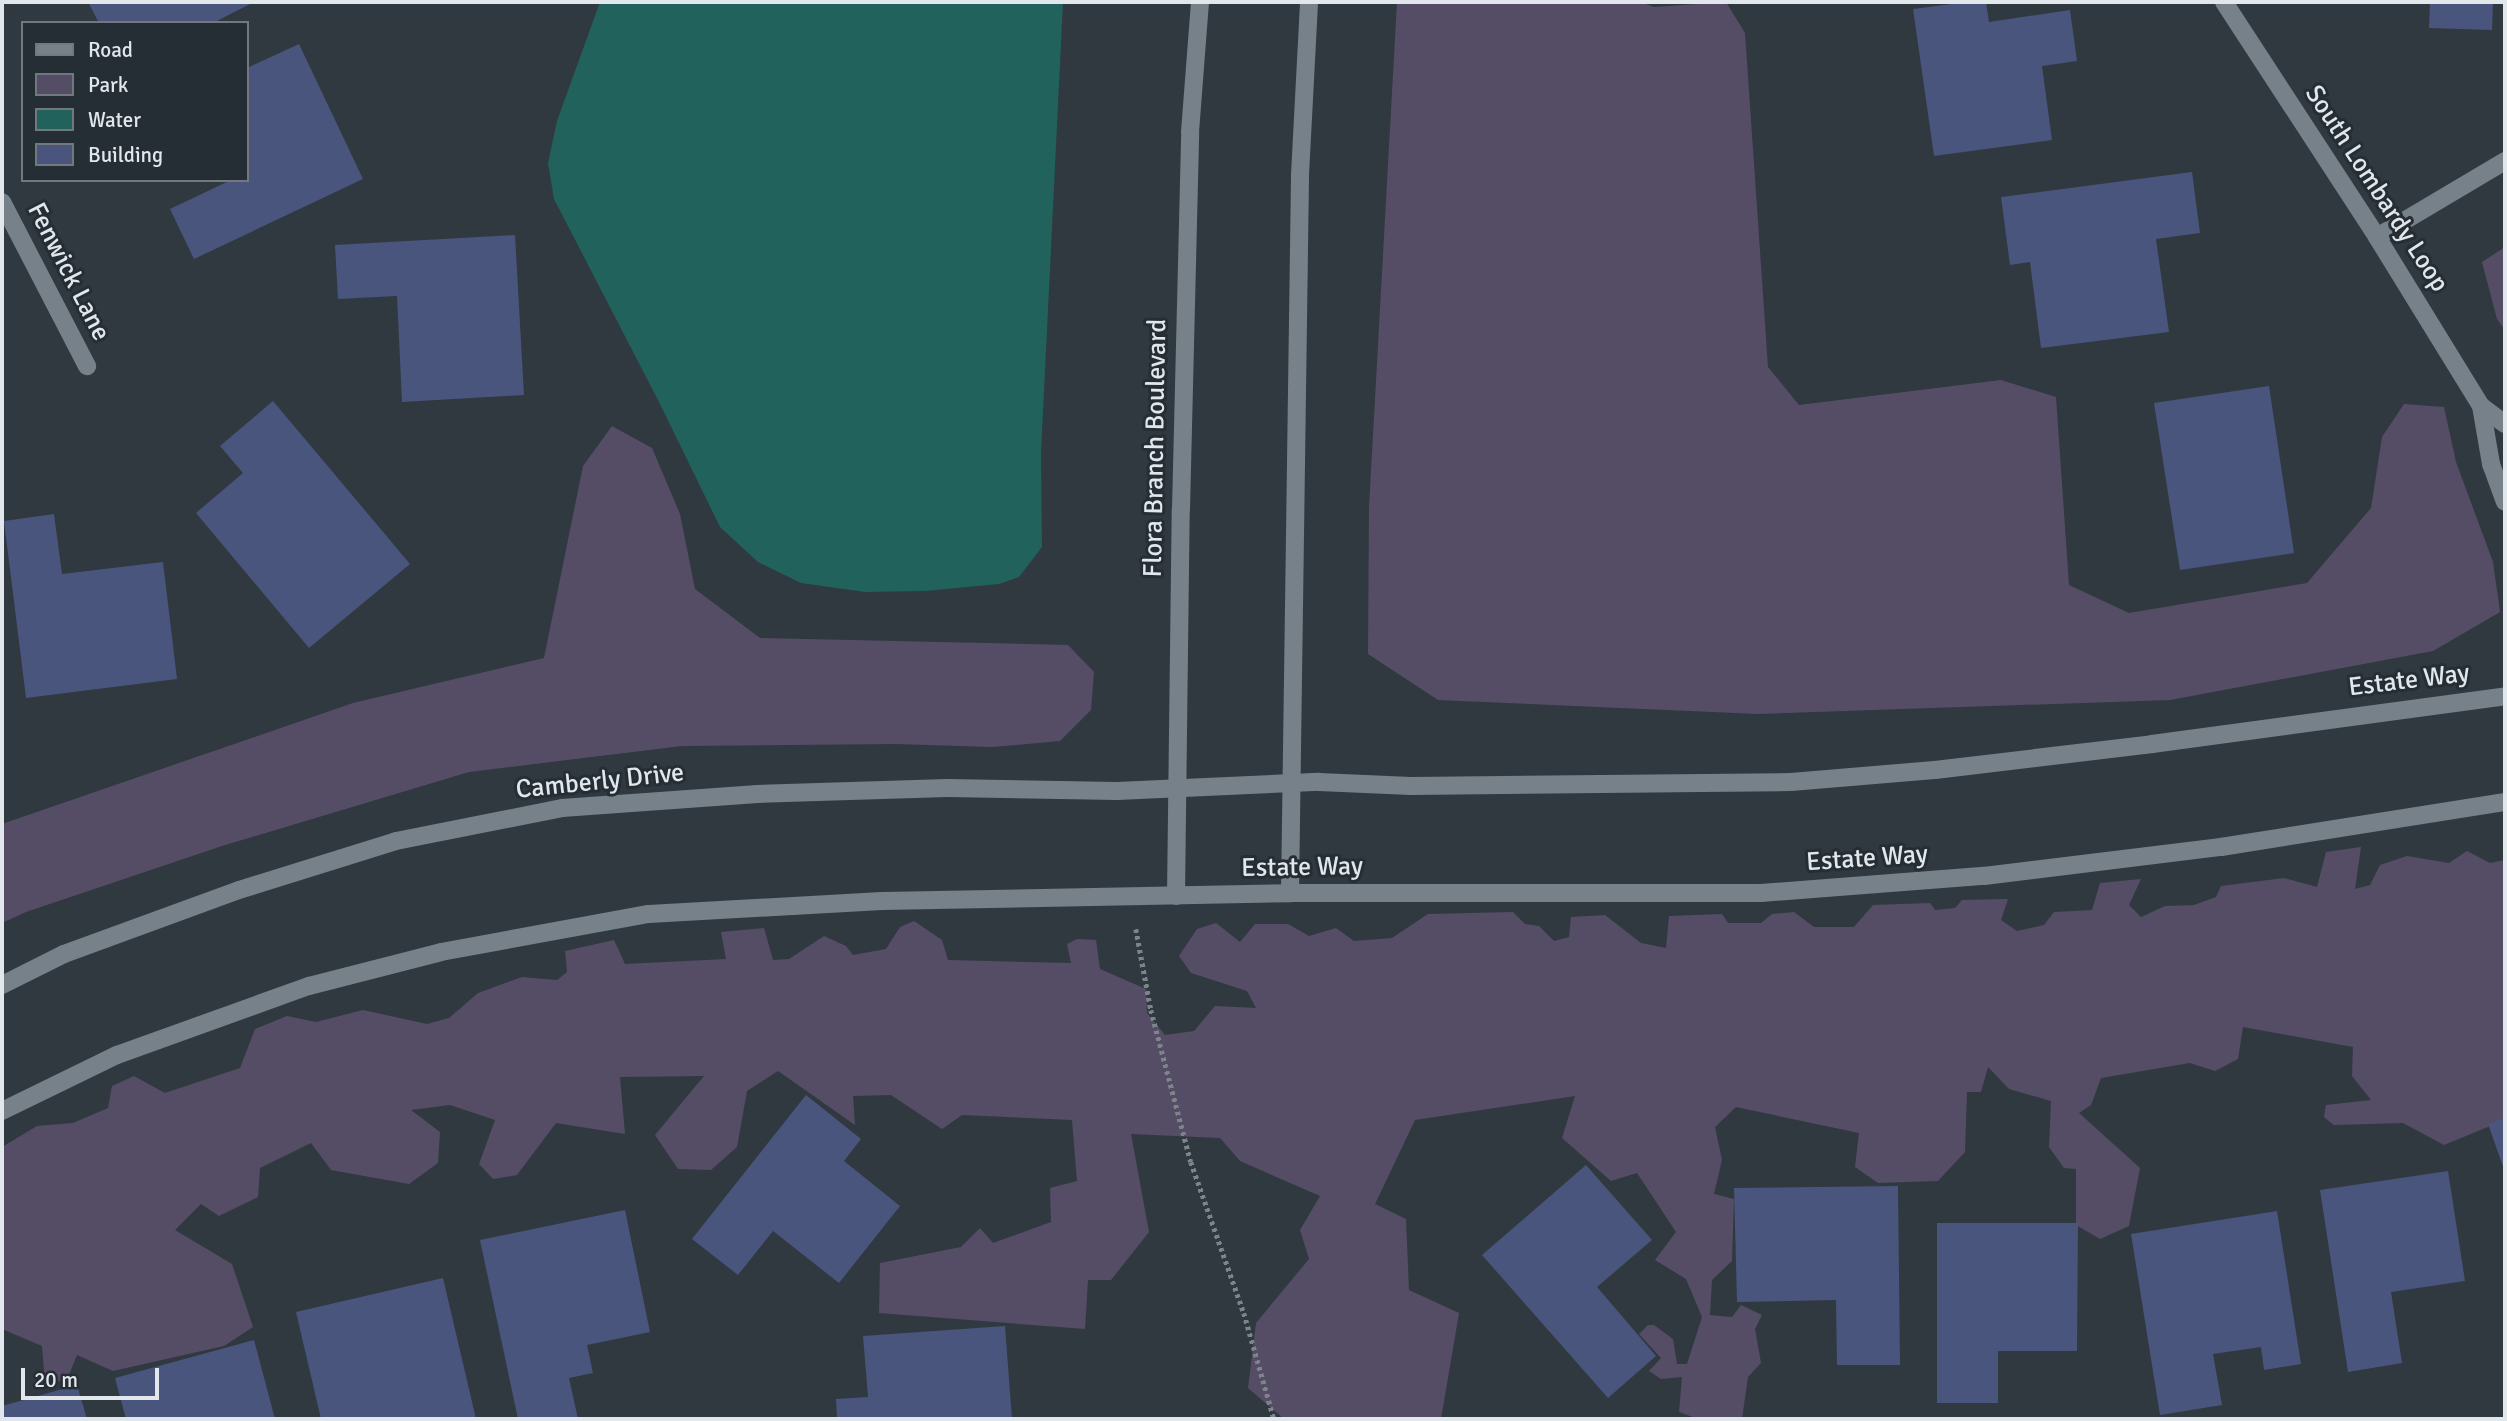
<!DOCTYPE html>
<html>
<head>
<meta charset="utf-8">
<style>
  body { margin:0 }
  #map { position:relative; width:2507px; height:1421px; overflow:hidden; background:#303940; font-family:Signika,sans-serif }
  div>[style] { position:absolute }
  .green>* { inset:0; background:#554d65 }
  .water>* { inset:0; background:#22625c }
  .building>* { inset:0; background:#49557c }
  .path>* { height:4.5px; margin-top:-2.25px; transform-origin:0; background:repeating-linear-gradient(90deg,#7d858b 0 3.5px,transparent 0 7px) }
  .minor>* { height:18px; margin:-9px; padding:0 9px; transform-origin:9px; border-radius:9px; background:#778189 }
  span { translate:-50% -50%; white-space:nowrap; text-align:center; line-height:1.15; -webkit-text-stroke:6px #262e35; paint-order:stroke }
  .street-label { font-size:26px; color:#e2e7ec }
  .frame { position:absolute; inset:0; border:4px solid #e2e7ec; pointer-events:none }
  .legend { position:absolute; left:21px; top:21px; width:228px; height:161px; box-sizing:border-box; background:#262e35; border:2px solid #71787e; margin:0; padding:9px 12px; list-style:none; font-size:21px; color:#e2e7ec }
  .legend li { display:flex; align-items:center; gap:14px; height:35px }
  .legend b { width:35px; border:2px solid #71787e }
  .scale { position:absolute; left:21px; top:1368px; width:138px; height:32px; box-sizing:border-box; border:4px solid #e2e7ec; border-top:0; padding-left:9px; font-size:21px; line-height:24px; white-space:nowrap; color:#e2e7ec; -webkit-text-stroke:5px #262e35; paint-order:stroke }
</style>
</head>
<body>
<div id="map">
  <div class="green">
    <div style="clip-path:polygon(1397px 2px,1640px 2px,1654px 7px,1726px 2px,1745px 33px,1768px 367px,1799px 405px,2001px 380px,2056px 397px,2069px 585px,2129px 613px,2307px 583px,2371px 508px,2382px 437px,2404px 404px,2444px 407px,2456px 462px,2493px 562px,2500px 612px,2433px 651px,2170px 700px,1758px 714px,1438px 700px,1368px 654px,1369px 507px)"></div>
    <div style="clip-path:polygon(2505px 247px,2505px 330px,2497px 319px,2482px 262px)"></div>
    <div style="clip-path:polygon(612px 426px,652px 448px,680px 514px,695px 589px,760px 638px,1068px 645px,1094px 672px,1091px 710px,1060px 741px,992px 747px,896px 744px,682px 746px,469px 772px,222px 846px,26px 912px,2px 923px,2px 824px,353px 703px,544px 658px,583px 466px)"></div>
    <div style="clip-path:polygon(2361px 847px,2355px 889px,2370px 885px,2380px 865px,2407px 856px,2449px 863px,2467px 851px,2490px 863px,2505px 860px,2505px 1120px,2444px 1145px,2403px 1123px,2334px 1125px,2324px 1117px,2326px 1105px,2371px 1100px,2352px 1076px,2353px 1047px,2243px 1027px,2238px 1059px,2215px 1071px,2190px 1063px,2101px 1078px,2091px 1105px,2079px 1113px,2140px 1168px,2129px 1226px,2100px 1239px,2076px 1225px,2076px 1169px,2064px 1168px,2049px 1147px,2051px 1101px,2009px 1089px,1988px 1067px,1981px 1092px,1967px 1092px,1965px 1152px,1938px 1181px,1878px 1183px,1855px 1167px,1859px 1133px,1736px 1107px,1715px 1127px,1722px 1160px,1714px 1194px,1734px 1199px,1732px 1261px,1712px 1280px,1710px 1315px,1732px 1317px,1741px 1305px,1762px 1315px,1755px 1329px,1761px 1363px,1748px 1377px,1742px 1419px,1698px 1419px,1679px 1412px,1682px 1377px,1661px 1379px,1649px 1371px,1661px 1358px,1639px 1334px,1648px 1325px,1654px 1325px,1673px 1339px,1677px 1364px,1687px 1364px,1702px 1317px,1686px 1279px,1655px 1260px,1676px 1232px,1637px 1173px,1611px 1181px,1562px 1138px,1575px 1096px,1415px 1120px,1375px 1204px,1406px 1219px,1409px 1290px,1459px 1313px,1441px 1419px,1284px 1419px,1248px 1388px,1256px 1323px,1309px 1259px,1300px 1230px,1320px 1196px,1240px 1161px,1220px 1138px,1131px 1134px,1149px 1232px,1111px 1280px,1088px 1280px,1085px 1329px,879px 1313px,880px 1263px,961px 1247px,980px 1228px,993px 1243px,1051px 1222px,1050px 1188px,1077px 1181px,1072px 1120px,962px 1115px,942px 1129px,891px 1095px,853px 1096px,855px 1125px,778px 1071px,747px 1091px,737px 1147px,711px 1170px,678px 1169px,655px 1135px,704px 1076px,620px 1077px,625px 1134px,556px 1123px,517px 1175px,493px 1179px,479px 1164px,495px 1120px,450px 1105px,411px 1110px,440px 1132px,438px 1163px,409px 1184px,331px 1170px,311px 1143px,260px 1168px,258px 1197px,219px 1216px,201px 1204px,175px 1230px,232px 1264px,253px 1327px,224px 1346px,113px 1371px,77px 1355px,67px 1380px,45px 1383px,42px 1346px,2px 1329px,2px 1147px,37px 1126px,73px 1123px,108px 1108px,112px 1086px,134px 1076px,165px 1093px,240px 1068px,255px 1029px,287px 1016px,316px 1022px,363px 1010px,427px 1024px,449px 1018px,478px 993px,522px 977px,557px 980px,567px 972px,565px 951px,614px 940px,625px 964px,726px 959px,721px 932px,764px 928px,773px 960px,789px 959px,824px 936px,846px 946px,853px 955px,886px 949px,900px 927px,914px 921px,942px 940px,948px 960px,1071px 963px,1067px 944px,1077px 939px,1096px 940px,1100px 969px,1146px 989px,1147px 1013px,1165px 1035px,1194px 1031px,1215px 1006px,1256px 1008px,1247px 991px,1191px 973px,1179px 956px,1197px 929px,1216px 923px,1240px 942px,1255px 924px,1288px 924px,1309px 936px,1336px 928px,1354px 941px,1392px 938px,1428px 914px,1513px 912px,1525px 924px,1539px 926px,1554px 941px,1569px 937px,1571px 917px,1605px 915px,1641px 943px,1666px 948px,1669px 916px,1722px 914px,1728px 923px,1761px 923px,1772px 914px,1794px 912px,1814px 927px,1854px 927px,1873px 905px,1930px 903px,1935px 910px,1955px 908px,1962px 900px,2008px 899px,2001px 920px,2017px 931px,2044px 925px,2054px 912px,2092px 910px,2100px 883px,2141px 879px,2129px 905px,2141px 917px,2165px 906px,2194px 905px,2216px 897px,2221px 886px,2284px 878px,2317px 887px,2326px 852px)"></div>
  </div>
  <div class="water">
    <div style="clip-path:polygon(600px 2px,1063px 2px,1041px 453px,1042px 547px,1019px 577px,999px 584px,925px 591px,865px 592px,801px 583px,758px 562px,720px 527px,660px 404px,554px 199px,548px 163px,557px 121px)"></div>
  </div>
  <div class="building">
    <div style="clip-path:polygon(88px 2px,254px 2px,213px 23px,99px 23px)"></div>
    <div style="clip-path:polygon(1967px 2px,1986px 2px,1989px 22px,2070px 10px,2077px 61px,2042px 66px,2052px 140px,1934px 156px,1913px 9px)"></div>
    <div style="clip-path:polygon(2430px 2px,2493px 2px,2492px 30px,2429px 28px)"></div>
    <div style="clip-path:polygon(299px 44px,363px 179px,194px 259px,170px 209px,231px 180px,247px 180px,247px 68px)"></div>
    <div style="clip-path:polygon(2192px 172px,2200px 233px,2156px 239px,2169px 332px,2041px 348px,2030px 262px,2010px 265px,2001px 197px)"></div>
    <div style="clip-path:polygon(515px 235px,524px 395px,402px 402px,397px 296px,338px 299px,335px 245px)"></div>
    <div style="clip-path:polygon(2269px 386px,2294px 553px,2180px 570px,2154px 403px)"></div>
    <div style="clip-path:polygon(273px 401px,410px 564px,309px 648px,196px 513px,243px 473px,220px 446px)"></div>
    <div style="clip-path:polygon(54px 514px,62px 574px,163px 562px,177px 679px,26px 698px,4px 521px)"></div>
    <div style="clip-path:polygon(806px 1095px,861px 1139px,844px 1161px,900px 1206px,839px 1283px,773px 1231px,738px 1275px,692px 1239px)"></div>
    <div style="clip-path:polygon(2505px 1118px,2505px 1172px,2488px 1124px)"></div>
    <div style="clip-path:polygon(1586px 1165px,1652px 1240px,1597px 1287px,1656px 1356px,1608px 1398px,1482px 1255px)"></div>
    <div style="clip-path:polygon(2448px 1171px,2465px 1281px,2391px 1292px,2402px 1363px,2348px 1372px,2320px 1190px)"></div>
    <div style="clip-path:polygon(1898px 1186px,1900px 1365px,1837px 1365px,1836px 1300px,1737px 1302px,1734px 1188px)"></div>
    <div style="clip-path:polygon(625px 1210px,650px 1332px,587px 1345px,593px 1373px,569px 1378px,578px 1419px,518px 1419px,480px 1240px)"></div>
    <div style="clip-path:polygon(2277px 1211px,2301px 1364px,2264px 1370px,2261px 1347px,2213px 1354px,2222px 1405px,2160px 1415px,2131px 1234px)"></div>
    <div style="clip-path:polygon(1937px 1223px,2078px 1223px,2077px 1351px,1998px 1351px,1998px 1403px,1937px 1403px)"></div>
    <div style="clip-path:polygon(443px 1278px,476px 1419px,391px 1419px,391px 1417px,321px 1419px,296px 1312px)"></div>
    <div style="clip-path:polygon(1005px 1326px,1012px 1419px,837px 1419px,836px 1399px,868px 1397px,863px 1336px)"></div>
    <div style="clip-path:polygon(254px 1340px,275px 1419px,126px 1419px,115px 1378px)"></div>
    <div style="clip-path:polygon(77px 1385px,87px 1419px,2px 1419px,2px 1406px)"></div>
  </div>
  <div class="path">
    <div style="left:1136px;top:929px;width:82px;rotate:79.5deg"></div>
    <div style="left:1151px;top:1010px;width:157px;rotate:75.3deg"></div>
    <div style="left:1191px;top:1162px;width:160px;rotate:70.7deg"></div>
    <div style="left:1244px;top:1313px;width:110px;rotate:74.2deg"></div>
  </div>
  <div class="minor">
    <div style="left:2224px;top:2px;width:280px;rotate:56.9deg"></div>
    <div style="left:2377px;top:237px;width:198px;rotate:58.4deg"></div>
    <div style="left:2481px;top:406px;width:30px;rotate:37deg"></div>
    <div style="left:2px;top:202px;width:185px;rotate:62.6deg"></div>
    <div style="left:2377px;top:237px;width:149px;rotate:-30.7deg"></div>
    <div style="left:2481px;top:406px;width:59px;rotate:80.2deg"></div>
    <div style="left:2491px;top:464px;width:40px;rotate:69.8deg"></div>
    <div style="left:1290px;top:893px;width:718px;rotate:-89.2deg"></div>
    <div style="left:1300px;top:175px;width:173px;rotate:-87deg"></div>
    <div style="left:1176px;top:896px;width:387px;rotate:-89.3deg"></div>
    <div style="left:1181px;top:509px;width:377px;rotate:-88.6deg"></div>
    <div style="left:1190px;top:132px;width:130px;rotate:-85.6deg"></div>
    <div style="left:2px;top:985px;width:69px;rotate:-26.6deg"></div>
    <div style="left:64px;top:954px;width:186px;rotate:-20.1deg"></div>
    <div style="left:239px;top:890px;width:164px;rotate:-17.3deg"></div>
    <div style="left:396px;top:841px;width:169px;rotate:-11.2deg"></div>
    <div style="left:562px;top:808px;width:196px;rotate:-4.1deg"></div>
    <div style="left:757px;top:794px;width:190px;rotate:-1.8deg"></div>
    <div style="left:947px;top:788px;width:170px;rotate:1deg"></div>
    <div style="left:1117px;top:791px;width:202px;rotate:-2.6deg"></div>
    <div style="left:1319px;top:782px;width:92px;rotate:2.5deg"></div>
    <div style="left:1411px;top:786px;width:380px;rotate:-0.6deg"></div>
    <div style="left:1791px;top:782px;width:144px;rotate:-4.8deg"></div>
    <div style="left:1935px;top:770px;width:219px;rotate:-6.8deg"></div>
    <div style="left:2152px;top:744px;width:356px;rotate:-7.7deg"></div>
    <div style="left:2px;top:1111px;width:128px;rotate:-26deg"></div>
    <div style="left:117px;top:1055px;width:204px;rotate:-19.8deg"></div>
    <div style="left:309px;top:986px;width:136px;rotate:-14.4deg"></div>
    <div style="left:441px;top:952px;width:211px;rotate:-10.4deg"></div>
    <div style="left:649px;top:914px;width:233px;rotate:-3.2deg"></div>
    <div style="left:882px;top:901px;width:408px;rotate:-1.1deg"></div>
    <div style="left:1290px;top:893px;width:471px"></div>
    <div style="left:1761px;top:893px;width:224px;rotate:-4.4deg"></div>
    <div style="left:1984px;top:876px;width:239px;rotate:-7deg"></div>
    <div style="left:2221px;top:847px;width:288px;rotate:-9deg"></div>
  </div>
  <div class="street-label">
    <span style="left:2376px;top:189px;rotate:57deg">South Lombardy Loop</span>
    <span style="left:68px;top:272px;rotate:63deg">Fenwick Lane</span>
    <span style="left:1156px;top:448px;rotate:-89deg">Flora Branch Boulevard</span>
    <span style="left:2409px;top:681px;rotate:-7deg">Estate Way</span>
    <span style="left:600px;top:782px;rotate:-6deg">Camberly Drive</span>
    <span style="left:1867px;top:859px;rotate:-4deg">Estate Way</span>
    <span style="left:1302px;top:868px;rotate:-1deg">Estate Way</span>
  </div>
  <div class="frame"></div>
  <ul class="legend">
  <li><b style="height:9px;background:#778189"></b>Road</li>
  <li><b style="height:19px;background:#554d65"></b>Park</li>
  <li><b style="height:19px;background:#22625c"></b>Water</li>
  <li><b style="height:19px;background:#49557c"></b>Building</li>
  </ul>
  <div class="scale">20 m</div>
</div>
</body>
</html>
